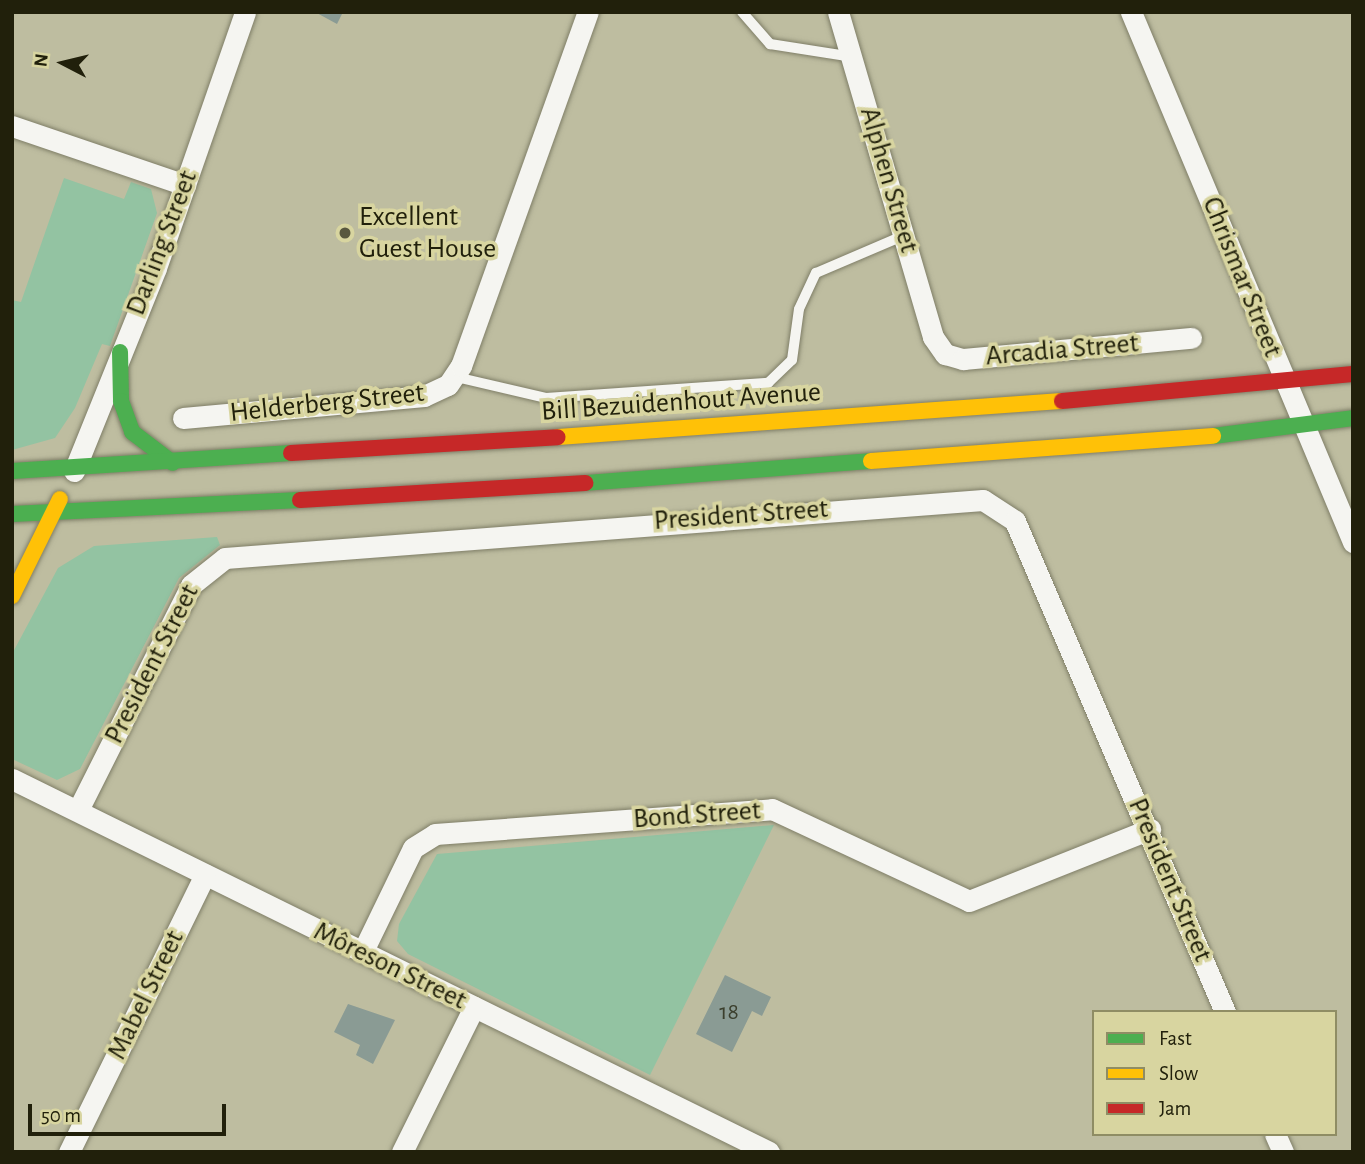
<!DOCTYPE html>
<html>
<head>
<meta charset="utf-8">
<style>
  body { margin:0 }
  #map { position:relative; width:1365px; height:1164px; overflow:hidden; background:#bebda0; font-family:"Alegreya Sans",sans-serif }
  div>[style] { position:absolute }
  .green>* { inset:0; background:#93c3a2 }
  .building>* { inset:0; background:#8a9b94 }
  .roads { filter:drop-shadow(0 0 2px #7f7e67) drop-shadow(0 0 2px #7f7e67) }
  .lane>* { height:10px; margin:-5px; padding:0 5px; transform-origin:5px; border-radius:5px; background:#f5f5f1 }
  .street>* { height:21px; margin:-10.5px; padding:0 10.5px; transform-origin:10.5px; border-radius:10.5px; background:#f5f5f1 }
  .fast>* { height:16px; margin:-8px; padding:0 8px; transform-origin:8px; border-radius:8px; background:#4caf50 }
  .slow>* { height:16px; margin:-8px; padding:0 8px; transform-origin:8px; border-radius:8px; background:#ffc107 }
  .jam>* { height:16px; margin:-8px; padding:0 8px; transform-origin:8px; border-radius:8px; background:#c62828 }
  .dots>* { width:19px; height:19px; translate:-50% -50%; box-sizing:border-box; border:4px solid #d8d5a0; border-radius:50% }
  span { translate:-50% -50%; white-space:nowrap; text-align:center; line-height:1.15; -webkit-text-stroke:7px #d8d5a0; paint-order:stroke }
  .number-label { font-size:24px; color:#3b3f2d }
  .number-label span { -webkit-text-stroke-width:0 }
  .street-label { font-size:28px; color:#21200b }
  .poi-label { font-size:28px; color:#21200b }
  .left { translate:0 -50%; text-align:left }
  .frame { position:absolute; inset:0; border:14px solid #21200b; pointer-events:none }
  .legend { position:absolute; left:1092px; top:1010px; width:245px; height:126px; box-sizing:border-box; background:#d8d5a0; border:2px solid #8f8d64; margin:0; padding:9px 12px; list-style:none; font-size:21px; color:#21200b }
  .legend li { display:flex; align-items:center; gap:14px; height:35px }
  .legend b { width:35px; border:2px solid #8f8d64 }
  .north { position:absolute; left:28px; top:28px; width:70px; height:70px; -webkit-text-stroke:5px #d8d5a0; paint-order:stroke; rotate:277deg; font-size:19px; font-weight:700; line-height:28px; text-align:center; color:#21200b }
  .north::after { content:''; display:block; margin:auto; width:24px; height:32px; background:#21200b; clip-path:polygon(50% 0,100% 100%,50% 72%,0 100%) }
  .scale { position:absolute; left:28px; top:1104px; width:198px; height:32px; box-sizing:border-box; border:4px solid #21200b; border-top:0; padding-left:9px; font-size:21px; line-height:24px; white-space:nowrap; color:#21200b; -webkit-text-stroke:5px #d8d5a0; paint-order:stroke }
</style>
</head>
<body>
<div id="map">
  <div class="green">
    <div style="clip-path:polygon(64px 178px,124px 199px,131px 182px,151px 189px,157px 213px,110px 346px,102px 344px,75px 408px,55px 438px,12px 450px,12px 300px,21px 302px)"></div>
    <div style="clip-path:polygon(217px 537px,220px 545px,179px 578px,80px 769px,57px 780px,12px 759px,12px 654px,58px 568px,94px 546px)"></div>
    <div style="clip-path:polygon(774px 825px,650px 1075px,408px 954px,397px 941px,399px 924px,437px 854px)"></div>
  </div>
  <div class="building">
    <div style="clip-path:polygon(315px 12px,343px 12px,337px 24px)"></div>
    <div style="clip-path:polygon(725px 975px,771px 997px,762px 1016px,752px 1011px,732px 1052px,696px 1034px)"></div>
    <div style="clip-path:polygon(348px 1004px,395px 1020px,373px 1064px,356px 1055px,360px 1045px,334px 1032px)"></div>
  </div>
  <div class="roads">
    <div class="lane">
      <div style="left:742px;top:12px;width:43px;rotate:48.8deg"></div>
      <div style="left:770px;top:44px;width:84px;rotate:8.9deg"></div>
      <div style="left:456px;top:377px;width:92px;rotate:13.1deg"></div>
      <div style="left:546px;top:398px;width:223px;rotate:-3.9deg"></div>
      <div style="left:768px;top:383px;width:33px;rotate:-44deg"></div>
      <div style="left:792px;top:360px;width:51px;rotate:-82.2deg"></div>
      <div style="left:799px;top:309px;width:40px;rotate:-65deg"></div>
      <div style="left:816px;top:273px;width:97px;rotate:-23.1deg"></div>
    </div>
    <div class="street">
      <div style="left:838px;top:12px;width:339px;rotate:73.7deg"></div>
      <div style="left:933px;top:337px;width:21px;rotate:55deg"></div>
      <div style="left:945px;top:354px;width:19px;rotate:16deg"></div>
      <div style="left:963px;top:359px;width:229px;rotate:-5.3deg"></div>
      <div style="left:1131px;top:12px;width:575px;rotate:67.27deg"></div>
      <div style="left:12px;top:126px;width:183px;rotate:18.8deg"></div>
      <div style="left:183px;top:418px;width:242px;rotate:-5.2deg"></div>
      <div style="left:424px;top:396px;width:26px;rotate:-25deg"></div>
      <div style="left:448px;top:385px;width:23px;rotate:-56deg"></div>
      <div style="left:461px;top:366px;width:376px;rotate:-70.3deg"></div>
      <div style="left:74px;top:471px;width:219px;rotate:-68deg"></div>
      <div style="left:156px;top:268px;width:271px;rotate:-70.8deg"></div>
      <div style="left:12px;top:779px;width:844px;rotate:26.23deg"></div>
      <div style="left:78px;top:810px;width:252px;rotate:-63.3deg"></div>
      <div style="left:191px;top:585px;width:43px;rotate:-38.5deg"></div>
      <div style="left:225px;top:558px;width:760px;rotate:-4.38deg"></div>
      <div style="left:983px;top:500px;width:38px;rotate:33deg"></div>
      <div style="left:1015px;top:521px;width:534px;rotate:66.84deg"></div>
      <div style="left:363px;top:951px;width:114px;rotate:-64.1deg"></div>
      <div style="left:413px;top:848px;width:26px;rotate:-32deg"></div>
      <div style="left:435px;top:834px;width:338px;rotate:-4.2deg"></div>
      <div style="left:772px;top:809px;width:217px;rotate:25deg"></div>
      <div style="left:969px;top:901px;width:195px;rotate:-21.7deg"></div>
      <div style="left:1275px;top:1134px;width:20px;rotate:66deg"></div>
      <div style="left:69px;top:1152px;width:309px;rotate:-63.9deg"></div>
      <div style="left:402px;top:1152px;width:162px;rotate:-63.6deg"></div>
    </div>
    <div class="fast">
      <div style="left:120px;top:352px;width:49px;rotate:88.8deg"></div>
      <div style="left:121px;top:401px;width:33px;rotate:70deg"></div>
      <div style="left:132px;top:432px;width:51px;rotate:37.1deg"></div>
      <div style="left:1213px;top:436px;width:141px;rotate:-7.3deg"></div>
      <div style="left:12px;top:471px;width:280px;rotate:-3.7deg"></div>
      <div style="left:585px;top:483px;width:287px;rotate:-4.4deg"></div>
      <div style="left:12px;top:514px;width:288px;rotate:-2.8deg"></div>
    </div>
    <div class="slow">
      <div style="left:558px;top:437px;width:505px;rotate:-4.09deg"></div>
      <div style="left:871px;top:461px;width:343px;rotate:-4.2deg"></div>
      <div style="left:12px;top:596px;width:108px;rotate:-63.7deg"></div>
    </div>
    <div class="jam">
      <div style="left:1062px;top:401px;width:292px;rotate:-5.3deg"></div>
      <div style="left:291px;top:453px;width:267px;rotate:-3.4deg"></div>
      <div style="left:300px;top:500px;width:286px;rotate:-3.4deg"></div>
    </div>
  </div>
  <div class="dots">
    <div style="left:345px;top:233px;background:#58573f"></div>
  </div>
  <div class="number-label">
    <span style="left:729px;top:1013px">18</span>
  </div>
  <div class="street-label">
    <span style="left:889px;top:180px;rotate:74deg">Alphen Street</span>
    <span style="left:162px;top:243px;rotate:-69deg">Darling Street</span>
    <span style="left:1242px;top:277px;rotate:68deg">Chrismar Street</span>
    <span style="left:1062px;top:350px;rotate:-5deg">Arcadia Street</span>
    <span style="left:681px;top:402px;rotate:-4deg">Bill Bezuidenhout Avenue</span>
    <span style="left:327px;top:403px;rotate:-6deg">Helderberg Street</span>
    <span style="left:741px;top:515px;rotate:-4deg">President Street</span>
    <span style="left:152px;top:664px;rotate:-63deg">President Street</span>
    <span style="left:697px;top:815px;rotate:-4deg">Bond Street</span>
    <span style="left:1170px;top:880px;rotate:67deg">President Street</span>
    <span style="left:390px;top:966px;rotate:26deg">Môreson Street</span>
    <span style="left:146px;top:995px;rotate:-64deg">Mabel Street</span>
  </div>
  <div class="poi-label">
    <span class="left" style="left:359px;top:233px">Excellent<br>Guest House</span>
  </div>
  <div class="frame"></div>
  <ul class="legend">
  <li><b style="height:9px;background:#4caf50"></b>Fast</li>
  <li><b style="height:9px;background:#ffc107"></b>Slow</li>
  <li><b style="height:9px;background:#c62828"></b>Jam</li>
  </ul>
  <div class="north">N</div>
  <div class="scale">50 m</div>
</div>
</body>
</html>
